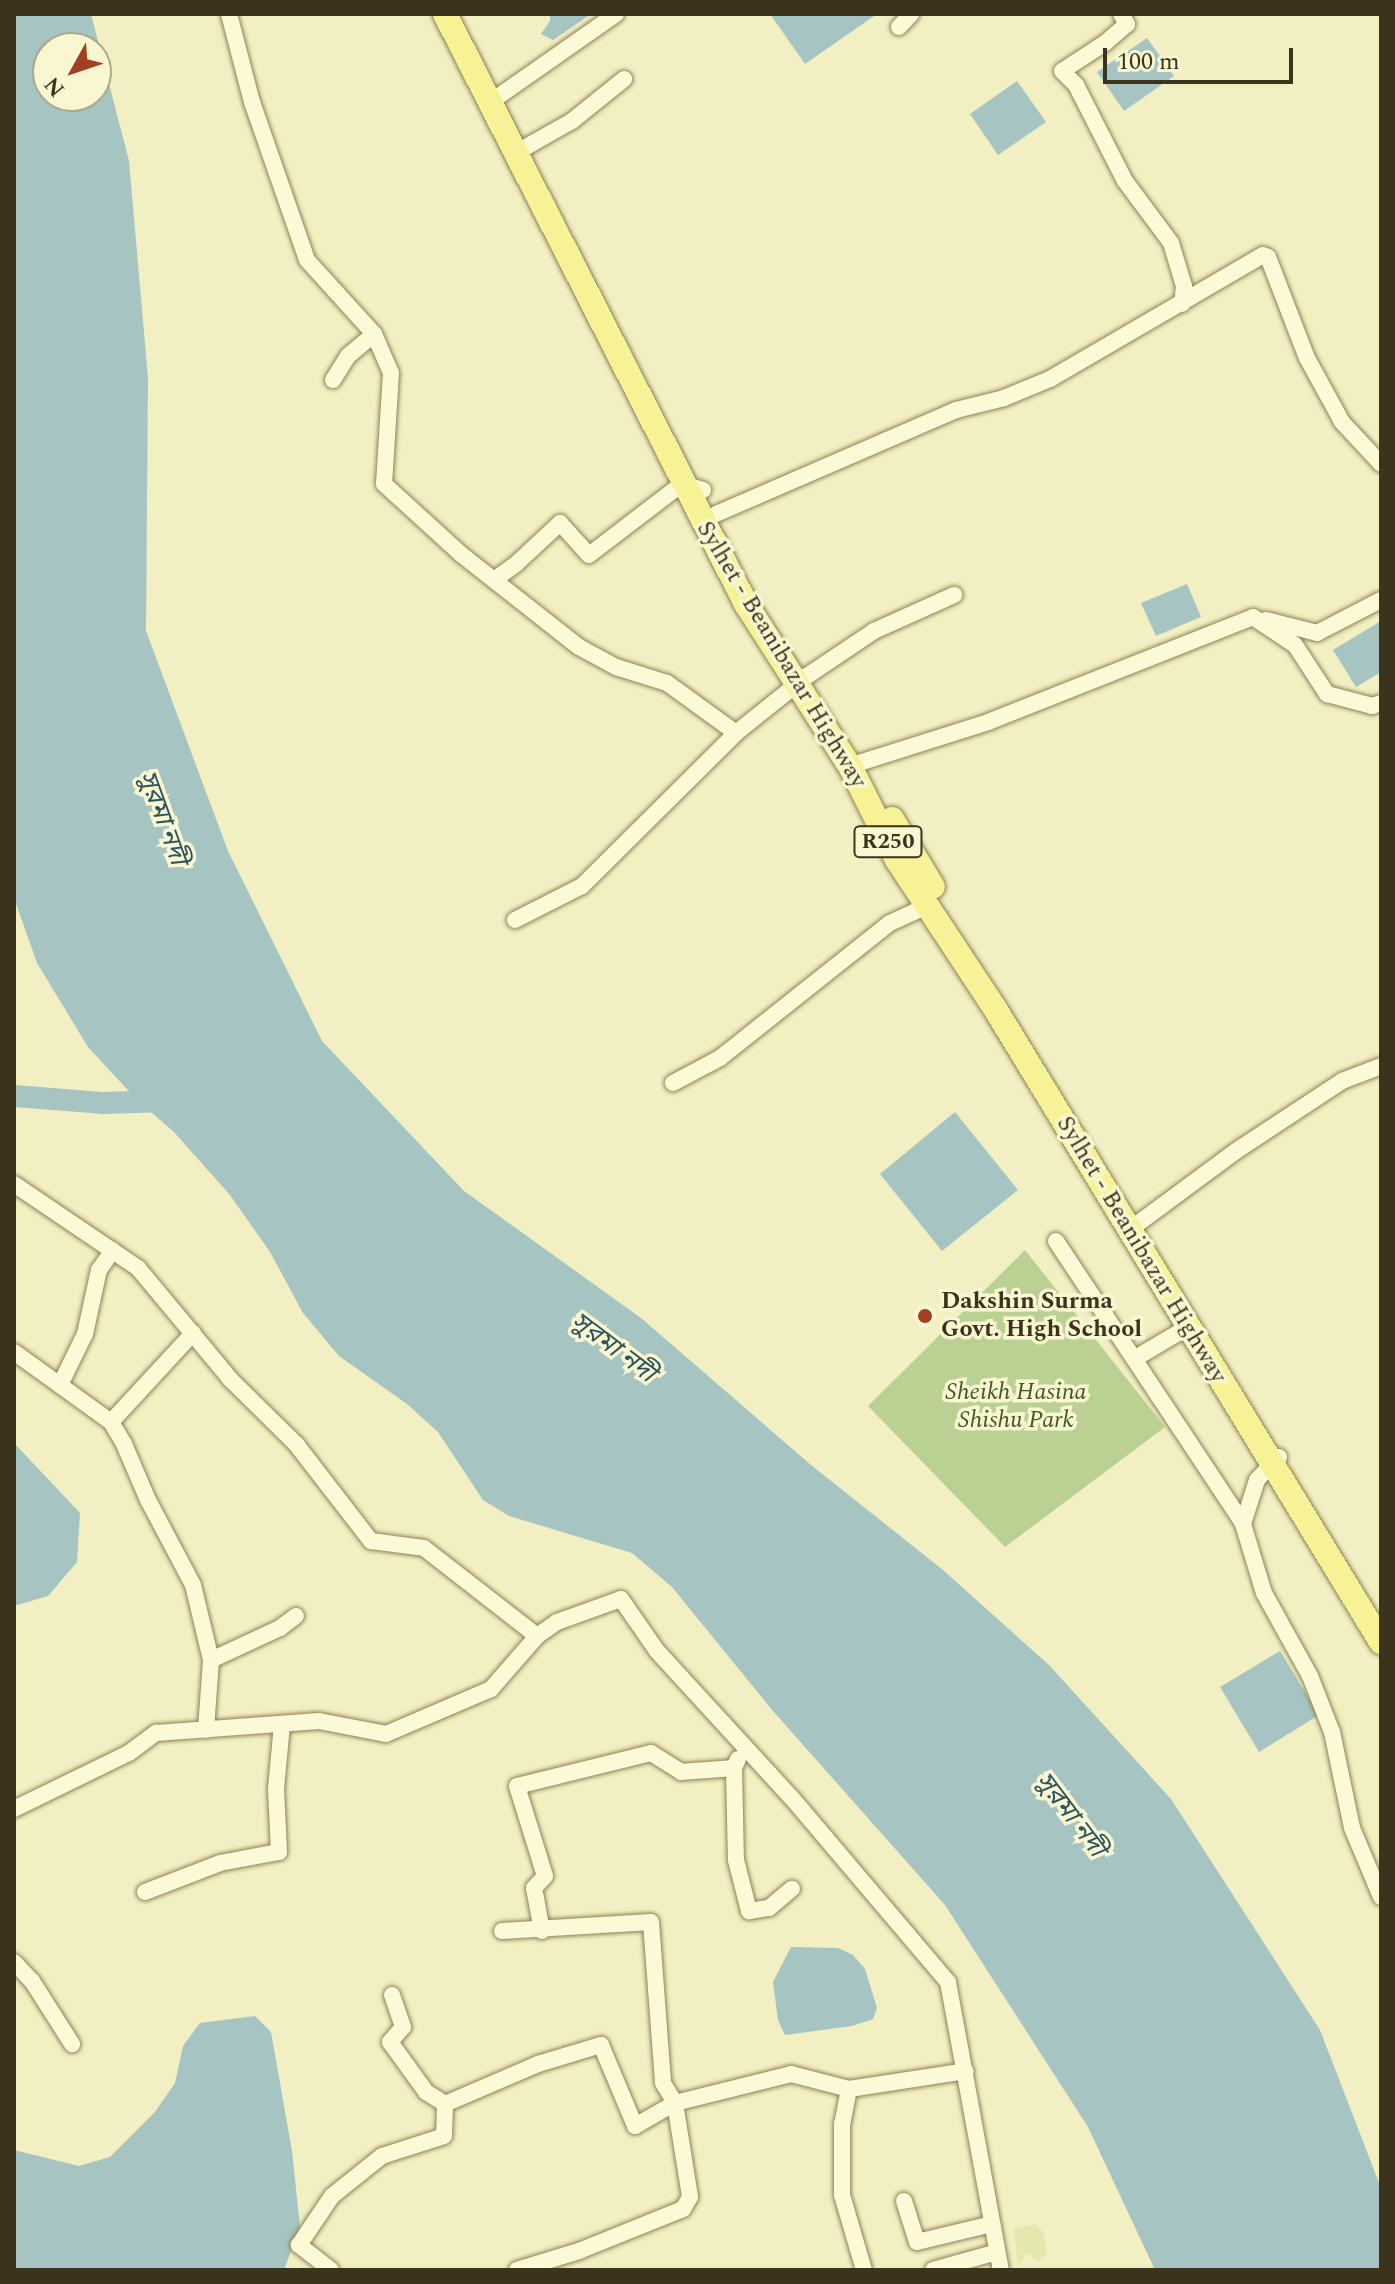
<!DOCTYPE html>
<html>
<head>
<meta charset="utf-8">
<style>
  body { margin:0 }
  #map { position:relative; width:1395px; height:2284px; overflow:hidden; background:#f2efc2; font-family:Spectral,"Noto Sans Bengali",serif }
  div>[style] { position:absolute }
  .farmland>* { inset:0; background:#e4e8ae }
  .green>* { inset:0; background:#bbd194 }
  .water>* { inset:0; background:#a5c4c2 }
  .river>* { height:22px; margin:-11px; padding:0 11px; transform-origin:11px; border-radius:11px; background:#a5c4c2 }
  .roads { filter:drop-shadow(0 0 2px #8e8157) drop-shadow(0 0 2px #8e8157) }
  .street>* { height:16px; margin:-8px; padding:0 8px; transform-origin:8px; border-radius:8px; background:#fcfad6 }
  .primary>* { height:24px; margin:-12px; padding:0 12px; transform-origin:12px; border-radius:12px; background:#f8f296 }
  .dots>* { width:22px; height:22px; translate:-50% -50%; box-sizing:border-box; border:4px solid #f9f7d2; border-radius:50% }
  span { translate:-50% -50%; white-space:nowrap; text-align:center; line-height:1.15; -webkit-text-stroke:7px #f9f7d2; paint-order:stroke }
  .shield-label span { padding:2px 6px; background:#f9f7d2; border:2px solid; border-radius:6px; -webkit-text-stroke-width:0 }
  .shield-label { font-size:22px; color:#3c331d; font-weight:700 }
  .street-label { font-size:24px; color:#3c331d }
  .poi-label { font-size:24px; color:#3c331d; font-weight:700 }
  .left { translate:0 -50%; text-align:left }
  .park-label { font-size:24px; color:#3e5a21; font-style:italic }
  .water-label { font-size:26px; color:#2b545d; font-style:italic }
  .frame { position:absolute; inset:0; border:16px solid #3c331d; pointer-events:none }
  .north { position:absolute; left:32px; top:32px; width:80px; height:80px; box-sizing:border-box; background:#f9f7d2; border:2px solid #ada98a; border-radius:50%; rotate:230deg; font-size:22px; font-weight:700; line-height:32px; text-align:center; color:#3c331d }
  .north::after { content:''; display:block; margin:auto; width:28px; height:36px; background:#a24021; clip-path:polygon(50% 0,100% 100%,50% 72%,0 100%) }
  .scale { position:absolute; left:1103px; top:48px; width:190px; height:36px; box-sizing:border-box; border:4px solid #3c331d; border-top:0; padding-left:10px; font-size:24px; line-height:28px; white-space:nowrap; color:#3c331d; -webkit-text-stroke:6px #f9f7d2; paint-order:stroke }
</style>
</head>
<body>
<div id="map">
  <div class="farmland">
    <div style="clip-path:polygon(1036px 2224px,1043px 2232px,1047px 2254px,1038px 2261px,1026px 2253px,1018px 2267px,1014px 2229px)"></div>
  </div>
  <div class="green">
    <div style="clip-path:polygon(1025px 1250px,1165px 1427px,1005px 1547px,868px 1406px)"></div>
  </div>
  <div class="water">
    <div style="clip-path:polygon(evenodd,14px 14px,91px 14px,129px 161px,148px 378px,146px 631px,228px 851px,322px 1041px,464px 1191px,641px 1318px,811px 1465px,943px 1570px,1049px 1665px,1171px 1799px,1320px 2030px,1381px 2188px,1381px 2270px,1155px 2270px,1088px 2127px,945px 1905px,773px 1711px,672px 1587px,632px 1553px,509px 1516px,483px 1500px,438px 1432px,407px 1404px,339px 1356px,303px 1313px,270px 1252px,230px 1195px,174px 1132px,137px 1100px,88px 1047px,37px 963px,14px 898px,14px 14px,48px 48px,96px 48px,96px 96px,48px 96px,48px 48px)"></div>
    <div style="clip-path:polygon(550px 14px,591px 14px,553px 40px,541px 34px,550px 21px)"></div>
    <div style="clip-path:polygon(770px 14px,877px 14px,805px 64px)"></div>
    <div style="clip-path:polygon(1147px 38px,1174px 76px,1124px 111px,1097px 72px)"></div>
    <div style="clip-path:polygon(1017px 81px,1046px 122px,998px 155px,970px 114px)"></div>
    <div style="clip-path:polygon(1187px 584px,1201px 617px,1156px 636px,1141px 603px)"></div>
    <div style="clip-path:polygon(1381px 621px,1381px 672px,1356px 687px,1333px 650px)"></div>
    <div style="clip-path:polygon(955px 1112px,1018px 1190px,942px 1251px,880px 1174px)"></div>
    <div style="clip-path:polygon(14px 1443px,80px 1513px,77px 1562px,48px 1596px,14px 1606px)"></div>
    <div style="clip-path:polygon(1280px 1651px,1319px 1715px,1259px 1752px,1220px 1687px)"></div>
    <div style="clip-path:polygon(791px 1947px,838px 1948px,853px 1955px,865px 1969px,877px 2008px,873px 2019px,852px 2026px,785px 2035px,778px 2020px,773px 1982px)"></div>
    <div style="clip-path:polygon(255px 2016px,271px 2032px,292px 2151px,300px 2227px,284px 2270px,14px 2270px,14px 2150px,79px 2166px,110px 2157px,155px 2112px,175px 2083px,183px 2046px,200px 2023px)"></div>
  </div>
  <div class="river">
    <div style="left:14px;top:1096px;width:88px;rotate:4.5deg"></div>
    <div style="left:102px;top:1103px;width:66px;rotate:-1.7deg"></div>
  </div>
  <div class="roads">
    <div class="street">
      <div style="left:229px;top:14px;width:91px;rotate:75.4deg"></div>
      <div style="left:252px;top:102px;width:167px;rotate:70.8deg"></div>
      <div style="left:307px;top:260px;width:100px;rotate:47.8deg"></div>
      <div style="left:374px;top:334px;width:43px;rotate:66.4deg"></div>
      <div style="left:391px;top:373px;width:111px;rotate:93.6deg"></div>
      <div style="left:384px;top:484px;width:105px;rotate:42.3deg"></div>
      <div style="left:462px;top:555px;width:149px;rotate:38.2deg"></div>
      <div style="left:579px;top:647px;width:42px;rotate:28.4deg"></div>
      <div style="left:616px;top:667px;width:53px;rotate:17.4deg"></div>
      <div style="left:667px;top:683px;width:85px;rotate:35.9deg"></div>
      <div style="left:1121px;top:14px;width:12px;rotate:59deg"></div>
      <div style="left:1127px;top:24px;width:29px;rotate:139deg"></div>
      <div style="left:1105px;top:43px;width:51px;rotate:146.9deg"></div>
      <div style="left:1062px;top:71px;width:20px;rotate:45deg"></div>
      <div style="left:1076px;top:85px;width:108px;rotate:63deg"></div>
      <div style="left:1125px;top:181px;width:77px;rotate:53.4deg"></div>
      <div style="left:1171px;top:243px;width:45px;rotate:73.2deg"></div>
      <div style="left:1184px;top:286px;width:18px;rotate:96deg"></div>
      <div style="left:899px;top:27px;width:18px;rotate:-47deg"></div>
      <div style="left:499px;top:96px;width:143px;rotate:-35deg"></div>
      <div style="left:526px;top:147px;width:53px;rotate:-29.5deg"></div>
      <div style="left:572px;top:121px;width:67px;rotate:-38.9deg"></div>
      <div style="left:333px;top:380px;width:28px;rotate:-58deg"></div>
      <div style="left:348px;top:356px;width:34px;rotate:-40deg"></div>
      <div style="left:716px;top:514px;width:262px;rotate:-23.4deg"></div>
      <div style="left:956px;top:410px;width:49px;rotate:-14deg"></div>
      <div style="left:1004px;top:398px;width:50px;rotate:-22.4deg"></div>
      <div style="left:1050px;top:379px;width:246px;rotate:-30.2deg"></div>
      <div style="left:1263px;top:255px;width:5px;rotate:22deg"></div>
      <div style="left:1268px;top:257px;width:108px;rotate:68.9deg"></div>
      <div style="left:1307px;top:358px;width:73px;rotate:61.3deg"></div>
      <div style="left:1342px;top:422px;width:57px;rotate:47.1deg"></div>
      <div style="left:494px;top:580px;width:29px;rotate:-36deg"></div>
      <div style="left:517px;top:563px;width:59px;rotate:-42.9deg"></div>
      <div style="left:560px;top:523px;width:43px;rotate:47.8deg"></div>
      <div style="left:589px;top:555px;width:117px;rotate:-37.4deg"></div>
      <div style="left:682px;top:484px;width:22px;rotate:16deg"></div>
      <div style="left:1266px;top:620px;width:53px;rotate:14.3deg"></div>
      <div style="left:1317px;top:633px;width:72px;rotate:-27.3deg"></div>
      <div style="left:859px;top:763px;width:135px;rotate:-17.6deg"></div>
      <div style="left:988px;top:722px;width:285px;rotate:-21.6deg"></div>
      <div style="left:1253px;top:617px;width:50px;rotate:33.7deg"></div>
      <div style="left:1295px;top:645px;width:59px;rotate:56.9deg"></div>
      <div style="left:1327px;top:694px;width:47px;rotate:14.9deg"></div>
      <div style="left:1372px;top:706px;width:9px;rotate:-18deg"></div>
      <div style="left:515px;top:920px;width:75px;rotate:-26.9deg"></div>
      <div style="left:582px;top:886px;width:217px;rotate:-44.8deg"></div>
      <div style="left:736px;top:733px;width:91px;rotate:-38.8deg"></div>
      <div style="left:807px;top:676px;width:81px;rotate:-33.9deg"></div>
      <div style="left:874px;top:631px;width:88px;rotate:-24.2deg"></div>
      <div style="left:673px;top:1083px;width:53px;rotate:-28deg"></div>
      <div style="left:720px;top:1058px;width:217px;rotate:-38.5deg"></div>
      <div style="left:890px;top:923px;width:41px;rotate:-24.7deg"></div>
      <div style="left:14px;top:1184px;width:150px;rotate:34.1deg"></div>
      <div style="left:138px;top:1268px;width:144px;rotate:50.3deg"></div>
      <div style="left:230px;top:1379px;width:93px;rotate:44.6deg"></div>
      <div style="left:296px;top:1444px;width:123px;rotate:52.3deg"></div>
      <div style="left:371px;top:1541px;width:53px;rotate:7.5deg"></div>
      <div style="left:424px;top:1548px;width:143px;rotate:37.9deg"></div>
      <div style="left:537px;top:1636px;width:24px;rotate:-35deg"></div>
      <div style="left:557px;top:1622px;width:68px;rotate:-19.8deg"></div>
      <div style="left:621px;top:1599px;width:63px;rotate:55.3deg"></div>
      <div style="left:657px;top:1651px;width:198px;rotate:47.5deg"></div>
      <div style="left:791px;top:1797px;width:243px;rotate:49.7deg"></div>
      <div style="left:948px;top:1982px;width:293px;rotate:79.6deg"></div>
      <div style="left:1140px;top:1222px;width:119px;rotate:-36.5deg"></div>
      <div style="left:1236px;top:1151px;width:127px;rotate:-33.4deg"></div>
      <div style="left:1342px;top:1081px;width:42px;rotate:-21deg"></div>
      <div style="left:1056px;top:1241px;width:339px;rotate:56.5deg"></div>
      <div style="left:14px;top:1352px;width:120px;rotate:35.8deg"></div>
      <div style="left:111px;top:1422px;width:26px;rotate:59deg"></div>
      <div style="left:124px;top:1444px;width:61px;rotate:66.8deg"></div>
      <div style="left:148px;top:1500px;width:96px;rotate:62.1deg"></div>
      <div style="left:193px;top:1585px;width:77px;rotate:76.5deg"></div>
      <div style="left:211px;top:1660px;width:70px;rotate:94.1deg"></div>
      <div style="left:1134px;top:1359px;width:63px;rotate:-30.7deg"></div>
      <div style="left:60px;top:1385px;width:57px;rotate:-63.9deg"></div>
      <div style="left:85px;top:1334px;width:66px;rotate:-77.7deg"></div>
      <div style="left:99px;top:1270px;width:24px;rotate:-55deg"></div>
      <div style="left:111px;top:1422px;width:121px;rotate:-47.3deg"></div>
      <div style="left:1279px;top:1457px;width:32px;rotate:134deg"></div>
      <div style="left:1257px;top:1480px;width:46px;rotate:107.7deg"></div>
      <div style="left:1243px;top:1524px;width:72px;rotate:73.1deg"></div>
      <div style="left:1264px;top:1593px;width:95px;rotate:61deg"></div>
      <div style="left:1310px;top:1676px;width:60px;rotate:68.6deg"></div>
      <div style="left:1332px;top:1732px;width:98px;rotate:78.2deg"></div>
      <div style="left:1352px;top:1828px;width:75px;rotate:67.2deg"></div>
      <div style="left:211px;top:1660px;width:76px;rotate:-24.9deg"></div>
      <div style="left:280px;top:1628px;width:20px;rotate:-37deg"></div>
      <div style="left:738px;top:1759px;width:10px;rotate:114deg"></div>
      <div style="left:734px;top:1768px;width:92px;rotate:88.8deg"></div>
      <div style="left:736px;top:1860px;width:53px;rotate:75.7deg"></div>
      <div style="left:749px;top:1911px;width:20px;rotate:-9deg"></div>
      <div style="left:769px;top:1908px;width:30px;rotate:-40deg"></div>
      <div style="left:14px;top:1809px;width:128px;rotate:-26deg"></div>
      <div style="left:129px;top:1753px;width:34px;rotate:-37deg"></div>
      <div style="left:156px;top:1733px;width:163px;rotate:-4.2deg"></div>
      <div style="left:319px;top:1721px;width:68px;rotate:11deg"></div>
      <div style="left:386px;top:1734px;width:114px;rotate:-23.2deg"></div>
      <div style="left:491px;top:1689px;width:70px;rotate:-49deg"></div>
      <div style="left:145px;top:1892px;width:80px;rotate:-21.1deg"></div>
      <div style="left:220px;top:1863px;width:60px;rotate:-10.6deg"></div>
      <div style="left:279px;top:1852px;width:63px;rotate:-92.7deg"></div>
      <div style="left:276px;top:1789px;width:65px;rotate:-84.7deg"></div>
      <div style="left:502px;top:1931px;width:149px;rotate:-3.5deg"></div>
      <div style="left:651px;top:1922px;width:161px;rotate:85.7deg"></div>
      <div style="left:663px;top:2083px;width:23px;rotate:59deg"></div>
      <div style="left:675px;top:2103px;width:95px;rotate:80.9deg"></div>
      <div style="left:690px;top:2197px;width:14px;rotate:120deg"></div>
      <div style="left:683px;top:2209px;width:112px;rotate:158deg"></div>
      <div style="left:579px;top:2251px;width:65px;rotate:163deg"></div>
      <div style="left:542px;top:1931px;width:44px;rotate:-100.5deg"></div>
      <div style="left:534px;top:1888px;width:16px;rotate:-47deg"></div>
      <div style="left:545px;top:1876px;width:94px;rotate:-107.3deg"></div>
      <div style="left:517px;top:1786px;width:138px;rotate:-13.8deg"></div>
      <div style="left:651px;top:1753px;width:36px;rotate:32deg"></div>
      <div style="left:681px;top:1772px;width:53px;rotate:-4.3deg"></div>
      <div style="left:14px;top:1962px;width:26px;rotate:47deg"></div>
      <div style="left:32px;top:1981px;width:75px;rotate:57.6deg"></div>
      <div style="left:392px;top:1995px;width:34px;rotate:71deg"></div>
      <div style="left:403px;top:2027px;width:20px;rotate:131deg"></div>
      <div style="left:390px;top:2042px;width:62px;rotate:54.2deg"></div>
      <div style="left:426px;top:2092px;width:22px;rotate:32deg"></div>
      <div style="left:849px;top:2089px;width:36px;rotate:101deg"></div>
      <div style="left:842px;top:2124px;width:71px;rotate:90deg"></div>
      <div style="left:842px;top:2195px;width:78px;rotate:73.7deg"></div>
      <div style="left:904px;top:2201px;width:43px;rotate:72.4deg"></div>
      <div style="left:917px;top:2242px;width:77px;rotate:-13.5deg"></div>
      <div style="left:331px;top:2270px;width:41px;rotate:-142deg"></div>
      <div style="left:299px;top:2245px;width:59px;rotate:-56deg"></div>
      <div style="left:332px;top:2196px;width:64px;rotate:-38.7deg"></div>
      <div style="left:382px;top:2156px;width:65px;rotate:-17.9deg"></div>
      <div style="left:444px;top:2136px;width:32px;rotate:-88deg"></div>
      <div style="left:445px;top:2104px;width:101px;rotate:-23.3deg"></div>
      <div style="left:538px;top:2064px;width:66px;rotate:-16.8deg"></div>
      <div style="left:601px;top:2045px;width:88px;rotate:67.2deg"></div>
      <div style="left:635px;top:2126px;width:46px;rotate:-29.9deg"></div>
      <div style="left:675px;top:2103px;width:120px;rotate:-14deg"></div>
      <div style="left:791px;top:2074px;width:60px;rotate:14.5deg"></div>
      <div style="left:849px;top:2089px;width:118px;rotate:-8.7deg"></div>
      <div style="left:933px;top:2270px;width:66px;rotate:-15.7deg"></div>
    </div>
    <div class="primary">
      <div style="left:445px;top:14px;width:662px;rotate:62.97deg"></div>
      <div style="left:746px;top:604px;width:195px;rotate:57.4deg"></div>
      <div style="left:851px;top:768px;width:103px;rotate:63.4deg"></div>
      <div style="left:897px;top:860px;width:176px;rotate:56.6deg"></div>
      <div style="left:994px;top:1007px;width:744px;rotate:58.64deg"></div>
      <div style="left:892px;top:819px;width:79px;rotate:58.9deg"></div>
    </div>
  </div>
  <div class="dots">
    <div style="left:925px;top:1316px;background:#a24021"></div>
  </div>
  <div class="shield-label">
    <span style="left:888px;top:842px">R250</span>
  </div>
  <div class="street-label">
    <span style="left:781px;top:655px;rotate:59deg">Sylhet - Beanibazar Highway</span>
    <span style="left:1141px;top:1250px;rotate:59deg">Sylhet - Beanibazar Highway</span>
  </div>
  <div class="poi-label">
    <span class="left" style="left:941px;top:1316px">Dakshin Surma<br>Govt. High School</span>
  </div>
  <div class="park-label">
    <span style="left:1016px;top:1407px">Sheikh Hasina<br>Shishu Park</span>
  </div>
  <div class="water-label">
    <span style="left:162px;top:818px;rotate:70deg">সুরমা নদী</span>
    <span style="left:613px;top:1348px;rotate:37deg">সুরমা নদী</span>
    <span style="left:1070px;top:1815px;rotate:53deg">সুরমা নদী</span>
  </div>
  <div class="frame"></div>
  <div class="north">N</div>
  <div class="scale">100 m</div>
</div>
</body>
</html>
